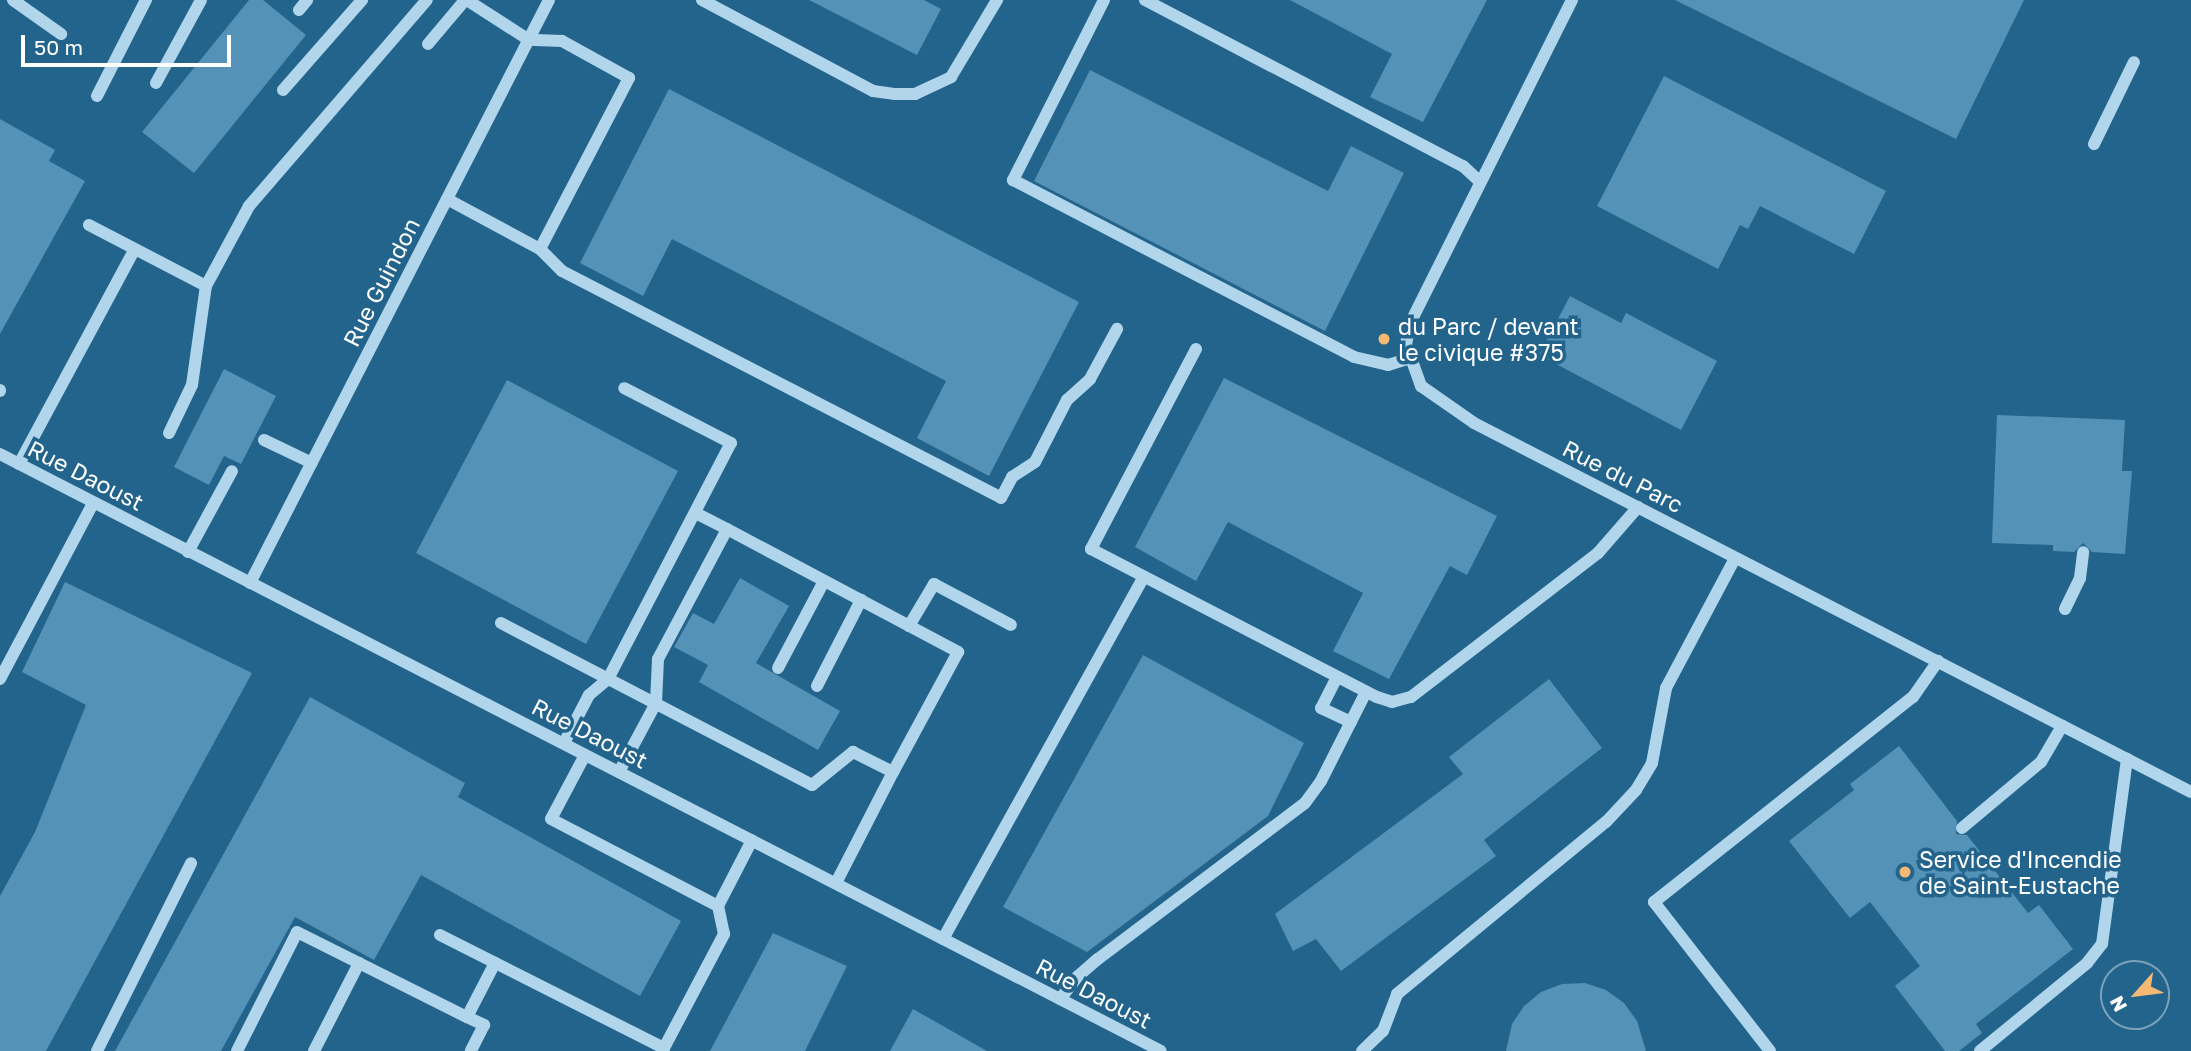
<!DOCTYPE html>
<html>
<head>
<meta charset="utf-8">
<style>
  body { margin:0 }
  #map { position:relative; width:2191px; height:1051px; overflow:hidden; background:#23648c; font-family:"Golos Text",sans-serif }
  div>[style] { position:absolute }
  .building>* { inset:0; background:#5492b7 }
  .minor>* { height:12px; margin:-6px; padding:0 6px; transform-origin:6px; border-radius:6px; background:#b1d5eb }
  .dots>* { width:19px; height:19px; translate:-50% -50%; box-sizing:border-box; border:4px solid #23648c; border-radius:50% }
  span { translate:-50% -50%; white-space:nowrap; text-align:center; line-height:1.15; -webkit-text-stroke:7px #23648c; paint-order:stroke }
  .street-label { font-size:23px; color:#fff }
  .poi-label { font-size:23px; color:#fff }
  .left { translate:0 -50%; text-align:left }
  .north { position:absolute; left:2100px; top:960px; width:70px; height:70px; box-sizing:border-box; background:#23648c; border:2px solid #7ba2ba; border-radius:50%; rotate:242deg; font-size:19px; font-weight:700; line-height:28px; text-align:center; color:#fff }
  .north::after { content:''; display:block; margin:auto; width:24px; height:32px; background:#f6b973; clip-path:polygon(50% 0,100% 100%,50% 72%,0 100%) }
  .scale { position:absolute; left:21px; top:35px; width:210px; height:32px; box-sizing:border-box; border:4px solid #fff; border-top:0; padding-left:9px; font-size:21px; line-height:24px; white-space:nowrap; color:#fff; -webkit-text-stroke:5px #23648c; paint-order:stroke }
</style>
</head>
<body>
<div id="map">
  <div class="building">
    <div style="clip-path:polygon(249px 0,263px 0,306px 35px,194px 173px,142px 132px)"></div>
    <div style="clip-path:polygon(809px 0,924px 0,941px 9px,917px 55px)"></div>
    <div style="clip-path:polygon(1290px 0,1487px 0,1423px 122px,1370px 97px,1392px 54px)"></div>
    <div style="clip-path:polygon(1675px 0,2024px 0,1956px 139px)"></div>
    <div style="clip-path:polygon(1090px 70px,1328px 191px,1351px 146px,1404px 173px,1325px 331px,1034px 181px)"></div>
    <div style="clip-path:polygon(1664px 76px,1886px 191px,1854px 254px,1760px 206px,1748px 229px,1740px 225px,1718px 269px,1597px 206px)"></div>
    <div style="clip-path:polygon(669px 89px,1079px 302px,989px 476px,917px 438px,946px 381px,672px 239px,643px 296px,580px 263px)"></div>
    <div style="clip-path:polygon(0 119px,55px 150px,49px 161px,85px 181px,0 334px)"></div>
    <div style="clip-path:polygon(1570px 296px,1621px 323px,1626px 313px,1717px 361px,1681px 430px,1539px 355px)"></div>
    <div style="clip-path:polygon(224px 369px,276px 396px,241px 464px,224px 456px,209px 485px,174px 467px)"></div>
    <div style="clip-path:polygon(1224px 378px,1497px 516px,1467px 575px,1450px 566px,1389px 679px,1333px 651px,1363px 593px,1228px 522px,1196px 581px,1135px 547px)"></div>
    <div style="clip-path:polygon(507px 380px,678px 471px,586px 644px,416px 553px)"></div>
    <div style="clip-path:polygon(1997px 415px,2125px 420px,2122px 471px,2132px 471px,2125px 554px,2092px 552px,2083px 543px,2074px 552px,2053px 551px,2053px 545px,1992px 543px)"></div>
    <div style="clip-path:polygon(740px 578px,789px 606px,756px 663px,840px 711px,818px 750px,699px 682px,708px 665px,674px 647px,693px 613px,714px 624px)"></div>
    <div style="clip-path:polygon(65px 582px,252px 673px,46px 1051px,0 1051px,0 896px,35px 832px,86px 705px,22px 672px)"></div>
    <div style="clip-path:polygon(1143px 655px,1304px 743px,1268px 816px,1087px 952px,1003px 907px)"></div>
    <div style="clip-path:polygon(1549px 679px,1602px 748px,1484px 840px,1496px 856px,1341px 971px,1316px 939px,1293px 951px,1275px 914px,1463px 774px,1449px 757px)"></div>
    <div style="clip-path:polygon(310px 697px,465px 783px,458px 797px,681px 921px,640px 996px,421px 875px,374px 960px,295px 917px,221px 1051px,115px 1051px)"></div>
    <div style="clip-path:polygon(1899px 746px,1957px 821px,1956px 834px,1967px 835px,2028px 913px,2039px 905px,2073px 949px,1976px 1024px,1982px 1033px,1959px 1051px,1945px 1051px,1895px 986px,1920px 966px,1870px 902px,1850px 918px,1789px 841px,1854px 790px,1850px 784px)"></div>
    <div style="clip-path:polygon(773px 933px,847px 966px,805px 1051px,710px 1051px)"></div>
    <div style="clip-path:polygon(1585px 983px,1606px 990px,1624px 1003px,1637px 1021px,1646px 1051px,1506px 1051px,1512px 1024px,1524px 1006px,1541px 992px,1562px 984px)"></div>
    <div style="clip-path:polygon(913px 1009px,987px 1051px,890px 1051px)"></div>
  </div>
  <div class="minor">
    <div style="left:13px;top:0;width:59px;rotate:35.3deg"></div>
    <div style="left:702px;top:0;width:194px;rotate:28deg"></div>
    <div style="left:873px;top:91px;width:21px;rotate:8deg"></div>
    <div style="left:894px;top:94px;width:21px"></div>
    <div style="left:915px;top:94px;width:40px;rotate:-25deg"></div>
    <div style="left:951px;top:77px;width:90px;rotate:-59.1deg"></div>
    <div style="left:1104px;top:0;width:202px;rotate:116.8deg"></div>
    <div style="left:1013px;top:180px;width:384px;rotate:27.4deg"></div>
    <div style="left:1354px;top:357px;width:35px;rotate:13deg"></div>
    <div style="left:1388px;top:365px;width:21px;rotate:-17deg"></div>
    <div style="left:1145px;top:0;width:359px;rotate:27.6deg"></div>
    <div style="left:1463px;top:166px;width:23px;rotate:43deg"></div>
    <div style="left:1572px;top:0;width:360px;rotate:116.6deg"></div>
    <div style="left:1411px;top:322px;width:23px;rotate:103deg"></div>
    <div style="left:1406px;top:344px;width:45px;rotate:70.3deg"></div>
    <div style="left:1421px;top:386px;width:65px;rotate:34.9deg"></div>
    <div style="left:1474px;top:423px;width:806px;rotate:27.23deg"></div>
    <div style="left:299px;top:10px;width:13px;rotate:-51deg"></div>
    <div style="left:428px;top:44px;width:57px;rotate:-49.9deg"></div>
    <div style="left:156px;top:83px;width:94px;rotate:-61.5deg"></div>
    <div style="left:283px;top:90px;width:120px;rotate:-48.7deg"></div>
    <div style="left:97px;top:96px;width:108px;rotate:-63deg"></div>
    <div style="left:2094px;top:144px;width:91px;rotate:-64deg"></div>
    <div style="left:447px;top:199px;width:106px;rotate:28.3deg"></div>
    <div style="left:540px;top:249px;width:193px;rotate:-62.5deg"></div>
    <div style="left:629px;top:78px;width:77px;rotate:-151.1deg"></div>
    <div style="left:562px;top:41px;width:33px;rotate:-178deg"></div>
    <div style="left:529px;top:40px;width:74px;rotate:-147.2deg"></div>
    <div style="left:89px;top:225px;width:132px;rotate:27.5deg"></div>
    <div style="left:206px;top:286px;width:91px;rotate:-61.7deg"></div>
    <div style="left:249px;top:206px;width:272px;rotate:-49.2deg"></div>
    <div style="left:540px;top:249px;width:31px;rotate:45deg"></div>
    <div style="left:562px;top:271px;width:494px;rotate:27.3deg"></div>
    <div style="left:1001px;top:498px;width:24px;rotate:-62deg"></div>
    <div style="left:1012px;top:477px;width:27px;rotate:-33deg"></div>
    <div style="left:1035px;top:462px;width:70px;rotate:-62.7deg"></div>
    <div style="left:1067px;top:400px;width:31px;rotate:-42deg"></div>
    <div style="left:1090px;top:379px;width:57px;rotate:-61.6deg"></div>
    <div style="left:1196px;top:349px;width:226px;rotate:117.7deg"></div>
    <div style="left:1091px;top:549px;width:322px;rotate:27.4deg"></div>
    <div style="left:1377px;top:697px;width:16px;rotate:18deg"></div>
    <div style="left:1392px;top:702px;width:20px;rotate:-15deg"></div>
    <div style="left:1411px;top:697px;width:236px;rotate:-37.6deg"></div>
    <div style="left:1598px;top:553px;width:61px;rotate:-49deg"></div>
    <div style="left:0;top:391px;width:1px;rotate:-90deg"></div>
    <div style="left:169px;top:433px;width:53px;rotate:-64.4deg"></div>
    <div style="left:192px;top:385px;width:100px;rotate:-82deg"></div>
    <div style="left:264px;top:440px;width:53px;rotate:25.6deg"></div>
    <div style="left:0;top:454px;width:1305px;rotate:27.21deg"></div>
    <div style="left:19px;top:464px;width:244px;rotate:-61.7deg"></div>
    <div style="left:727px;top:529px;width:262px;rotate:28deg"></div>
    <div style="left:958px;top:652px;width:136px;rotate:118.4deg"></div>
    <div style="left:188px;top:552px;width:92px;rotate:-61.5deg"></div>
    <div style="left:250px;top:583px;width:655px;rotate:-62.85deg"></div>
    <div style="left:2065px;top:609px;width:34px;rotate:-64deg"></div>
    <div style="left:2080px;top:578px;width:26px;rotate:-83deg"></div>
    <div style="left:501px;top:623px;width:351px;rotate:27.5deg"></div>
    <div style="left:812px;top:785px;width:53px;rotate:-38.8deg"></div>
    <div style="left:853px;top:752px;width:45px;rotate:26.6deg"></div>
    <div style="left:893px;top:772px;width:125px;rotate:117.2deg"></div>
    <div style="left:909px;top:626px;width:49px;rotate:-59.2deg"></div>
    <div style="left:934px;top:584px;width:87px;rotate:28deg"></div>
    <div style="left:778px;top:668px;width:98px;rotate:-62.1deg"></div>
    <div style="left:1337px;top:677px;width:35px;rotate:117deg"></div>
    <div style="left:1321px;top:708px;width:33px;rotate:25deg"></div>
    <div style="left:0;top:679px;width:199px;rotate:-62.1deg"></div>
    <div style="left:817px;top:686px;width:97px;rotate:-62.9deg"></div>
    <div style="left:564px;top:743px;width:54px;rotate:-62.5deg"></div>
    <div style="left:589px;top:695px;width:25px;rotate:-40deg"></div>
    <div style="left:608px;top:679px;width:266px;rotate:-62.5deg"></div>
    <div style="left:731px;top:443px;width:120px;rotate:-152.8deg"></div>
    <div style="left:585px;top:755px;width:72px;rotate:118deg"></div>
    <div style="left:551px;top:819px;width:188px;rotate:27.5deg"></div>
    <div style="left:718px;top:906px;width:74px;rotate:-62.7deg"></div>
    <div style="left:619px;top:772px;width:78px;rotate:-61.8deg"></div>
    <div style="left:656px;top:703px;width:44px;rotate:-87.4deg"></div>
    <div style="left:658px;top:659px;width:147px;rotate:-62deg"></div>
    <div style="left:727px;top:529px;width:35px;rotate:-153deg"></div>
    <div style="left:1962px;top:828px;width:103px;rotate:-39.9deg"></div>
    <div style="left:2041px;top:762px;width:42px;rotate:-59.7deg"></div>
    <div style="left:440px;top:935px;width:251px;rotate:26.8deg"></div>
    <div style="left:664px;top:1048px;width:129px;rotate:-62.2deg"></div>
    <div style="left:724px;top:934px;width:29px;rotate:-102deg"></div>
    <div style="left:943px;top:939px;width:414px;rotate:-61deg"></div>
    <div style="left:1060px;top:999px;width:28px;rotate:-52deg"></div>
    <div style="left:1077px;top:977px;width:28px;rotate:-41deg"></div>
    <div style="left:1098px;top:959px;width:259px;rotate:-37deg"></div>
    <div style="left:1305px;top:803px;width:27px;rotate:-54deg"></div>
    <div style="left:1321px;top:781px;width:100px;rotate:-63.2deg"></div>
    <div style="left:467px;top:1017px;width:19px;rotate:25deg"></div>
    <div style="left:484px;top:1025px;width:29px;rotate:117deg"></div>
    <div style="left:97px;top:1051px;width:210px;rotate:-63.4deg"></div>
    <div style="left:237px;top:1051px;width:133px;rotate:-63.2deg"></div>
    <div style="left:297px;top:932px;width:190px;rotate:26.6deg"></div>
    <div style="left:467px;top:1017px;width:61px;rotate:-62.6deg"></div>
    <div style="left:314px;top:1051px;width:99px;rotate:-62.9deg"></div>
    <div style="left:1362px;top:1051px;width:29px;rotate:-44deg"></div>
    <div style="left:1383px;top:1031px;width:40px;rotate:-69deg"></div>
    <div style="left:1397px;top:994px;width:271px;rotate:-39.5deg"></div>
    <div style="left:1606px;top:822px;width:44px;rotate:-46.8deg"></div>
    <div style="left:1636px;top:790px;width:31px;rotate:-59deg"></div>
    <div style="left:1652px;top:763px;width:76px;rotate:-79.4deg"></div>
    <div style="left:1666px;top:688px;width:147px;rotate:-62deg"></div>
    <div style="left:1770px;top:1051px;width:189px;rotate:-127.9deg"></div>
    <div style="left:1654px;top:902px;width:330px;rotate:-38.4deg"></div>
    <div style="left:1913px;top:697px;width:44px;rotate:-55.2deg"></div>
    <div style="left:1980px;top:1051px;width:139px;rotate:-39.4deg"></div>
    <div style="left:2087px;top:963px;width:24px;rotate:-52deg"></div>
    <div style="left:2102px;top:944px;width:187px;rotate:-82.3deg"></div>
  </div>
  <div class="dots">
    <div style="left:1384px;top:339px;background:#f6b973"></div>
    <div style="left:1905px;top:872px;background:#f6b973"></div>
  </div>
  <div class="street-label">
    <span style="left:381px;top:282px;rotate:-63deg">Rue Guindon</span>
    <span style="left:86px;top:475px;rotate:27deg">Rue Daoust</span>
    <span style="left:1623px;top:476px;rotate:27deg">Rue du Parc</span>
    <span style="left:590px;top:733px;rotate:27deg">Rue Daoust</span>
    <span style="left:1094px;top:993px;rotate:27deg">Rue Daoust</span>
  </div>
  <div class="poi-label">
    <span class="left" style="left:1398px;top:339px">du Parc / devant<br>le civique #375</span>
    <span class="left" style="left:1919px;top:872px">Service d'Incendie<br>de Saint-Eustache</span>
  </div>
  <div class="north">N</div>
  <div class="scale">50 m</div>
</div>
</body>
</html>
